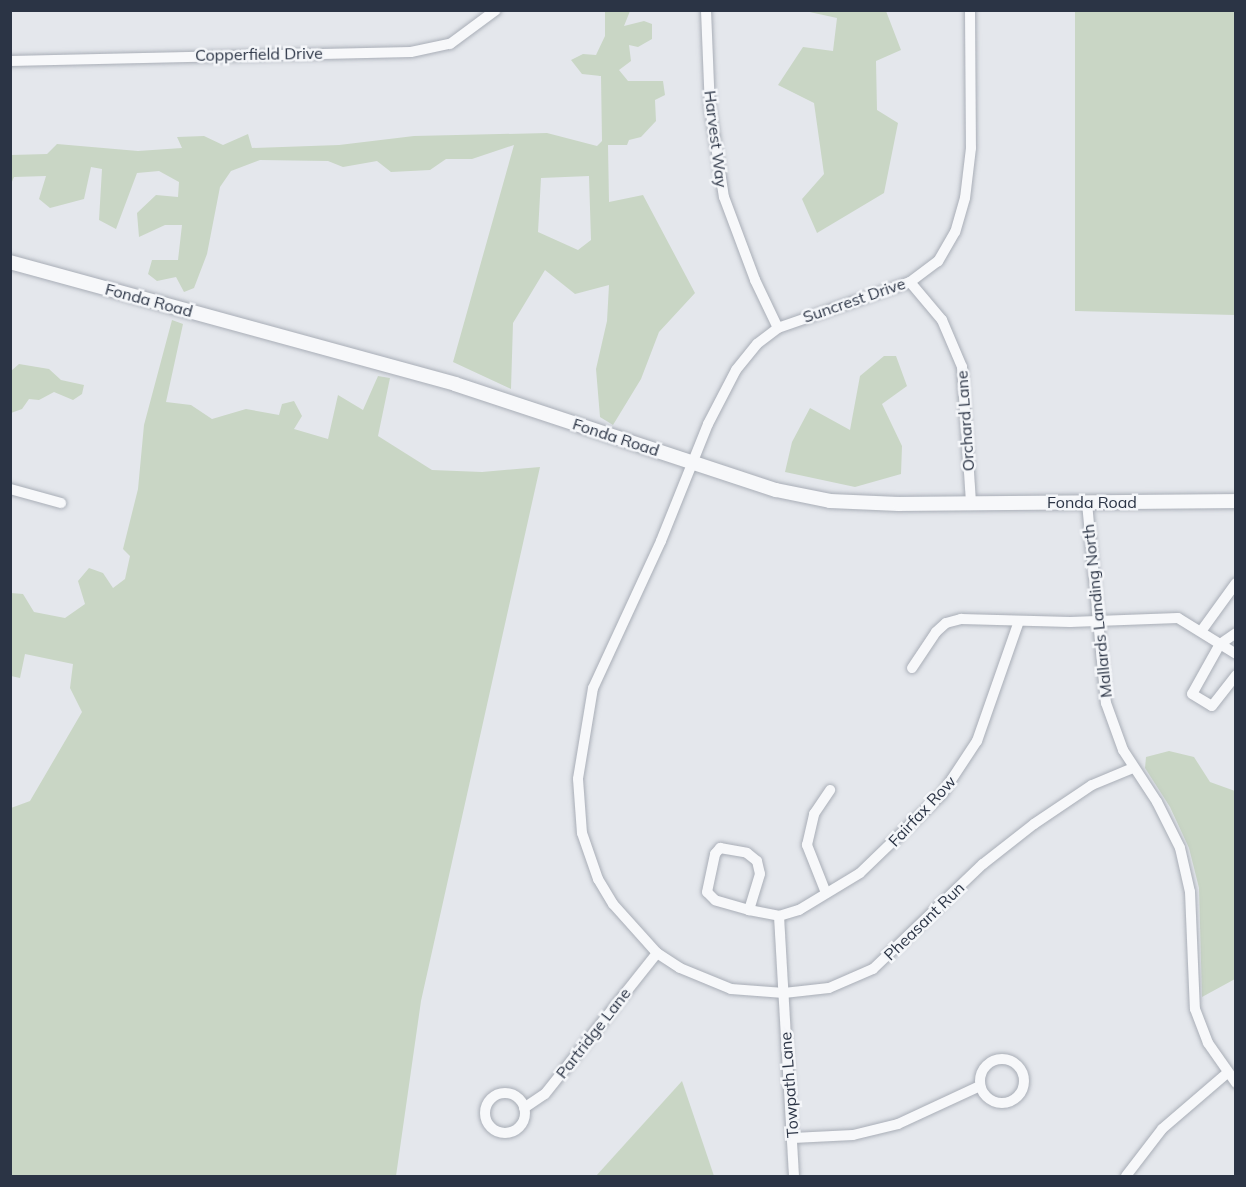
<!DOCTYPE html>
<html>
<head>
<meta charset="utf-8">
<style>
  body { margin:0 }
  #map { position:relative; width:1246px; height:1187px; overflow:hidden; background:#e4e7ec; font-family:Mulish,sans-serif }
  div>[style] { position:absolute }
  .green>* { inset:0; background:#c9d6c5 }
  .roads { filter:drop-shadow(0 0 2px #a9aeb7) drop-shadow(0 0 2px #a9aeb7) }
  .minor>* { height:10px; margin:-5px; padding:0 5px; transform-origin:5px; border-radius:5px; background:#f7f8fa }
  .minor>.ring { margin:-5px; padding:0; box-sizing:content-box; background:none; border:10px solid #f7f8fa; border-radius:50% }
  .tertiary>* { height:14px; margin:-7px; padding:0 7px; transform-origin:7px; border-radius:7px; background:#f7f8fa }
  span { translate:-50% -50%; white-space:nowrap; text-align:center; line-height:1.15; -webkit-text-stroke:5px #f4f6f9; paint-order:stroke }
  .street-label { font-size:16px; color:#2b3445 }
  .frame { position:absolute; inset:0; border:12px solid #2b3445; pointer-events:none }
</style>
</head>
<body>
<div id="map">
  <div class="green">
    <div style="clip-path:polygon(evenodd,605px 11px,630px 11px,624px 26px,644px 21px,652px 24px,652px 39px,638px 47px,629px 45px,631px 61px,619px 70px,628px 81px,663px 81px,665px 95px,655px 100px,656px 121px,641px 137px,629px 140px,627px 145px,608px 145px,609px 202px,643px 195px,695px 293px,659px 332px,641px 379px,613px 425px,600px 417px,596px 369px,607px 321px,609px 285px,575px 294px,545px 270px,513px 323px,511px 389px,453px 362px,514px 145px,472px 159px,446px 159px,430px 170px,391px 172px,377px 161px,343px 167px,328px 161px,260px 160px,231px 171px,220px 187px,207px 254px,194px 288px,184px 292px,176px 277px,157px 281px,148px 274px,152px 260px,178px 260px,182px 225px,165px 225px,139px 237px,137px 213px,156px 195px,178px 197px,179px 182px,159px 171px,137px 173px,116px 229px,99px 220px,102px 169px,91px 167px,84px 199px,50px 208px,39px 199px,46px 176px,14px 177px,11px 184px,11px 155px,47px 154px,57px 144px,138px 151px,182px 148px,177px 137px,204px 136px,223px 145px,248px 134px,252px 148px,339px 145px,414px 136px,547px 133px,597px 146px,602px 141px,601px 76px,582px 74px,571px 60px,583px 54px,596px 55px,605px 36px,605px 11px,589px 176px,591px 240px,578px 250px,538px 232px,541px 178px,589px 176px)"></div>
    <div style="clip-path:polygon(805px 11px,886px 11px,901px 50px,876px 61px,877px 110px,898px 123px,884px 193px,817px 233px,802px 199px,824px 174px,814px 103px,778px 85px,803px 47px,833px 51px,837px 18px)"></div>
    <div style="clip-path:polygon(1075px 11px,1235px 11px,1235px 315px,1075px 311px)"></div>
    <div style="clip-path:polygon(172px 320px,183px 324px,166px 402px,191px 405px,212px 419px,246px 409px,279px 415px,282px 404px,294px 401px,302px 416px,294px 429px,328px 439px,338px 395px,363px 410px,378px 376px,390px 378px,378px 436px,432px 470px,482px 472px,540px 467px,421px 1001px,396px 1176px,11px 1176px,11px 808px,30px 801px,82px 712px,70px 688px,73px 664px,25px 654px,20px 678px,11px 676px,11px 593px,23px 594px,34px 612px,65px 618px,85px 604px,78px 581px,89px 568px,103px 573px,113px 588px,125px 579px,130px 556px,123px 549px,138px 489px,144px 425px)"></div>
    <div style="clip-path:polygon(884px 356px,896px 356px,907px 386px,882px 404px,902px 446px,901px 474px,855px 487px,785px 472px,792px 442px,810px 408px,850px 430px,860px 376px)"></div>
    <div style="clip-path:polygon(19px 364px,49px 369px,61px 380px,84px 385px,82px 394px,73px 400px,54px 392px,39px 400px,29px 399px,22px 409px,11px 413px,11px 371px)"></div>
    <div style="clip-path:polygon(1169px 751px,1194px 757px,1210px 782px,1235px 791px,1235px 979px,1202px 997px,1199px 888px,1189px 848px,1170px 807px,1145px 768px,1146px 757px)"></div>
    <div style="clip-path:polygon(682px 1081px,714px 1176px,596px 1176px)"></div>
  </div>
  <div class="roads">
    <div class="minor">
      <div style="left:706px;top:10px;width:98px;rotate:87.7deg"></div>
      <div style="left:710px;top:108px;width:90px;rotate:81.1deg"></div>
      <div style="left:724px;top:197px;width:89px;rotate:69.5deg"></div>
      <div style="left:755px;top:280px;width:53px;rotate:64.4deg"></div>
      <div style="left:970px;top:10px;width:138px;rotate:89.6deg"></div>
      <div style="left:971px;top:148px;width:50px;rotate:96.8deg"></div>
      <div style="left:965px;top:198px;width:35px;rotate:106deg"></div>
      <div style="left:955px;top:232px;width:34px;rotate:120deg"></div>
      <div style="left:938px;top:261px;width:35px;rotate:143deg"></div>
      <div style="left:910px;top:282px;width:140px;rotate:160.8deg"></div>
      <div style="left:778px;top:328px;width:26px;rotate:143deg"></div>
      <div style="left:757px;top:344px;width:33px;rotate:129deg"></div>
      <div style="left:736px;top:370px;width:61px;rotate:117.4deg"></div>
      <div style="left:708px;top:424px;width:126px;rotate:111.9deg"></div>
      <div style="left:661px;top:541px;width:162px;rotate:114.8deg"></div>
      <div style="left:593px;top:688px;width:92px;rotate:99.4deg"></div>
      <div style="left:578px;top:779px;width:54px;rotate:85.8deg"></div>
      <div style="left:582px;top:833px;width:49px;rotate:70.8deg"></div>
      <div style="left:598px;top:879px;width:29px;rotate:59deg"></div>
      <div style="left:613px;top:904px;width:66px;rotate:48.1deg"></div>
      <div style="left:657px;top:953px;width:27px;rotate:33deg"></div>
      <div style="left:680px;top:968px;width:55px;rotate:22.4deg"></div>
      <div style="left:731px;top:989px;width:53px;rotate:4.3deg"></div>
      <div style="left:784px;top:993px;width:45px;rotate:-6.3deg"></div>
      <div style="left:829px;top:988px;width:48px;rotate:-23.4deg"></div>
      <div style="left:873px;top:969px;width:152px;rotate:-43.7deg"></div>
      <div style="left:983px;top:864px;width:65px;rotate:-38.1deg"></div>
      <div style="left:1034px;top:824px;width:70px;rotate:-33.9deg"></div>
      <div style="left:1092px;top:785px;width:44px;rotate:-22.5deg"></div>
      <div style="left:10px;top:61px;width:401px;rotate:-1.3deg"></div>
      <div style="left:411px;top:52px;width:40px;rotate:-12deg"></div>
      <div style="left:450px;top:44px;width:57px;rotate:-36.5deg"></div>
      <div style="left:910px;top:282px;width:50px;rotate:49.9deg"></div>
      <div style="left:942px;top:320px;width:51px;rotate:66.9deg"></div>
      <div style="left:962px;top:367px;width:135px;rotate:86.2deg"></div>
      <div style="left:10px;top:489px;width:53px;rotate:15.4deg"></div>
      <div style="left:1087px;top:503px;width:201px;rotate:84.6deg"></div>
      <div style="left:1106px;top:703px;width:50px;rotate:70.1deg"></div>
      <div style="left:1123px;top:750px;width:62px;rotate:56.8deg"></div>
      <div style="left:1157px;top:802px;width:51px;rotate:63.4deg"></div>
      <div style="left:1180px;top:848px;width:45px;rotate:77.2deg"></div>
      <div style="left:1190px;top:892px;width:117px;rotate:87.6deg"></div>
      <div style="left:1195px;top:1009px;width:36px;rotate:69deg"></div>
      <div style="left:1208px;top:1043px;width:49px;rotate:55deg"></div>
      <div style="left:1202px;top:630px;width:58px;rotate:-54.1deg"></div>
      <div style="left:1236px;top:633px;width:19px;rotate:145deg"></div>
      <div style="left:1220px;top:644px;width:57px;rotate:119.2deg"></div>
      <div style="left:1192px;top:694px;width:23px;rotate:31deg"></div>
      <div style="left:1212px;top:706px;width:39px;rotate:-52deg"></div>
      <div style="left:912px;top:668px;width:43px;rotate:-56.3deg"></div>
      <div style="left:936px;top:632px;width:13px;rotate:-42deg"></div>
      <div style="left:946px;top:623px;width:16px;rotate:-15deg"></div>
      <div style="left:961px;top:619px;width:109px;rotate:1.6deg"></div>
      <div style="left:1070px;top:622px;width:108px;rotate:-2.1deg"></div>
      <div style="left:1178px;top:618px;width:68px;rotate:31.8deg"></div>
      <div style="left:720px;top:848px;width:27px;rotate:10deg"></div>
      <div style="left:747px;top:853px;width:13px;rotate:39deg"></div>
      <div style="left:757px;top:861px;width:13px;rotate:77deg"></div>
      <div style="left:760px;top:874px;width:38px;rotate:107deg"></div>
      <div style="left:749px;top:910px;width:35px;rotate:-164deg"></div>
      <div style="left:715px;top:900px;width:11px;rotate:-135deg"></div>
      <div style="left:707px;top:892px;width:39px;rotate:-78deg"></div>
      <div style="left:715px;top:854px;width:8px;rotate:-50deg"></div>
      <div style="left:826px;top:893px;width:52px;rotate:-111.6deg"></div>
      <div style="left:807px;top:845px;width:32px;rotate:-77deg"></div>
      <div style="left:814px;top:814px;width:29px;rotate:-56deg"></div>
      <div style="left:749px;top:910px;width:31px;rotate:11deg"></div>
      <div style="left:779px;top:916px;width:21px;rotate:-17deg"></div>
      <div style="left:799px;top:910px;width:71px;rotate:-31.2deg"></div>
      <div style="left:860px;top:873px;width:114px;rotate:-43.9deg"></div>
      <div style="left:942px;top:794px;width:64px;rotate:-56.6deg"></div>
      <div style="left:977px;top:741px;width:127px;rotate:-70.7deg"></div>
      <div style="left:779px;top:916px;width:260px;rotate:86.7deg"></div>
      <div class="ring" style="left:980px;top:1059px;width:34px;height:34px"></div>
      <div class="ring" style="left:485px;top:1093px;width:30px;height:30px"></div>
      <div style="left:524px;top:1108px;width:25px;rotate:-34deg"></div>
      <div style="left:545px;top:1094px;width:180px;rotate:-51.5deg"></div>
      <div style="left:793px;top:1138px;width:60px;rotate:-2.9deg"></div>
      <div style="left:853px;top:1135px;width:46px;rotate:-13.7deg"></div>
      <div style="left:898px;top:1124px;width:90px;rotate:-24.9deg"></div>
      <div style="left:1126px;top:1176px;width:59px;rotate:-52.5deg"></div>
      <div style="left:1162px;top:1129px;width:86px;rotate:-40.7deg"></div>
    </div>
    <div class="tertiary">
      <div style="left:10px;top:262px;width:461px;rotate:15.3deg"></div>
      <div style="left:455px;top:384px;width:338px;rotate:18.3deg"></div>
      <div style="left:776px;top:490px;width:55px;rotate:11.5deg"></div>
      <div style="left:830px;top:501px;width:69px;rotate:2.5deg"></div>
      <div style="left:899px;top:504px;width:337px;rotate:-0.5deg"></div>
    </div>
  </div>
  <div class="street-label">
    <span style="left:259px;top:54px;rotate:-1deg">Copperfield Drive</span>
    <span style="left:716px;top:139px;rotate:83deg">Harvest Way</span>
    <span style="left:149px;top:300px;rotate:15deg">Fonda Road</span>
    <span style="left:854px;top:300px;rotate:-19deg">Suncrest Drive</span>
    <span style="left:965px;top:421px;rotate:-94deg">Orchard Lane</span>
    <span style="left:616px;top:437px;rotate:18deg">Fonda Road</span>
    <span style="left:1092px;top:502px">Fonda Road</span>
    <span style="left:1097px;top:611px;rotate:-96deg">Mallards Landing North</span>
    <span style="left:922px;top:811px;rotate:-47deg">Fairfax Row</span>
    <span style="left:924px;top:921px;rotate:-44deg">Pheasant Run</span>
    <span style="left:593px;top:1033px;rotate:-52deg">Partridge Lane</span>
    <span style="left:789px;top:1085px;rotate:-94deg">Towpath Lane</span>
  </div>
  <div class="frame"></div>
</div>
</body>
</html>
